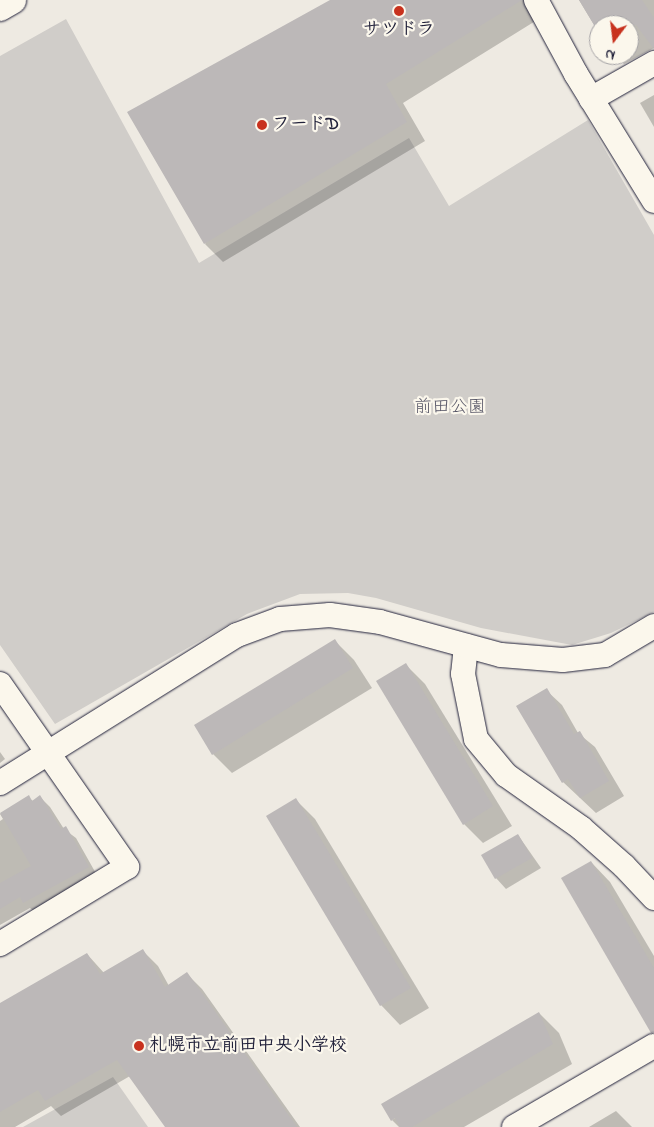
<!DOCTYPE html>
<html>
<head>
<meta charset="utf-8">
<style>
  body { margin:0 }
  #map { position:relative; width:654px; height:1127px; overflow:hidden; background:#eeeae2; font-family:"Indie Flower","Klee One",sans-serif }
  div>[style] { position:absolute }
  .green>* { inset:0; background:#d0cdc9 }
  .shadow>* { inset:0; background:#0003 }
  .building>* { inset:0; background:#bcb8b8 }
  .roads { filter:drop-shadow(0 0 1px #22223b) drop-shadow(0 0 1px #22223b) }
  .minor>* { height:24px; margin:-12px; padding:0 12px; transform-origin:12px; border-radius:12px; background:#fbf7ec }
  .primary>* { height:28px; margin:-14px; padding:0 14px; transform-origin:14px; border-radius:14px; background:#fbf7ec }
  .dots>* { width:14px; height:14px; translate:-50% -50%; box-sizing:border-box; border:2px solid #fbf7ec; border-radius:50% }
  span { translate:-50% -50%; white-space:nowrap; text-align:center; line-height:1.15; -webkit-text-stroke:4.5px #fbf7ec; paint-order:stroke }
  .poi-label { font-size:18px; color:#22223b; font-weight:700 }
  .left { translate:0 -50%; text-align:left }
  .park-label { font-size:18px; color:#565566 }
  .north { position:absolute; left:589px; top:15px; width:50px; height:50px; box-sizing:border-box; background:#fbf7ec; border:1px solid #a4a2a5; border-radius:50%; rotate:195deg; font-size:14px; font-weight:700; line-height:20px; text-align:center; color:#22223b }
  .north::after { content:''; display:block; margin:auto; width:18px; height:22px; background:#c8321e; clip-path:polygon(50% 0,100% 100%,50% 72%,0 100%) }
</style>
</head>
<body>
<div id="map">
  <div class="green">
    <div style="clip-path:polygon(66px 19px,199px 263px,409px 138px,449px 206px,588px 120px,654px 235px,654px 612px,611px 633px,572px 645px,481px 628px,376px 598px,348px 593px,300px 594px,247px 614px,55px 724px,0 645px,0 56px)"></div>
    <div style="clip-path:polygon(113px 1077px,148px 1127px,23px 1127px)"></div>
  </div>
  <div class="shadow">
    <div style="clip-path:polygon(332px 0,526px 0,537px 20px,403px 103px,425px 141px,223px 262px,205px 244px)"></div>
    <div style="clip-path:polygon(579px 0,654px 0,654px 48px,624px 64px,615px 55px,629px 55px,629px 25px,599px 25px,599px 33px)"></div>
    <div style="clip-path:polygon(654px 95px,654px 127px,640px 103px)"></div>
    <div style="clip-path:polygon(335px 641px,354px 660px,372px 688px,232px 773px,213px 754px)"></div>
    <div style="clip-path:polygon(406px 665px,425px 684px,512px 826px,483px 843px,464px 824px)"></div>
    <div style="clip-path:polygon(546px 690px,562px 705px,578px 733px,595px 747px,624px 796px,596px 813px,563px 782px)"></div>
    <div style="clip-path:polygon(0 752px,5px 759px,0 763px)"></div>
    <div style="clip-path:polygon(28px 797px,33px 801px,40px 797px,50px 807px,64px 829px,76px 838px,98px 877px,35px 912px,30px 908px,0 925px,0 821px,3px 819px,0 814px)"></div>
    <div style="clip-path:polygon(296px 800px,315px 819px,429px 1008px,400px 1025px,381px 1005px)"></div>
    <div style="clip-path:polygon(518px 835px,541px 868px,506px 889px,496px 878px)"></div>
    <div style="clip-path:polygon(591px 862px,610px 882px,654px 956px,654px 1029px)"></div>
    <div style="clip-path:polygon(143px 951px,158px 966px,169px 986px,187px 974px,202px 989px,300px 1127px,166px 1127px,130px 1076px,61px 1116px,51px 1106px,15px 1127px,0 1127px,0 1005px,87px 954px,104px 973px)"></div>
    <div style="clip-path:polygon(539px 1013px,559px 1033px,572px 1064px,464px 1127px,399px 1127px,392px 1120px)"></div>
    <div style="clip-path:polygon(616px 1111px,632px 1127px,589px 1127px)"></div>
  </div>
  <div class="building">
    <div style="clip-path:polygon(330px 0,522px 0,386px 84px,407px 122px,204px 244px,127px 112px)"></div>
    <div style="clip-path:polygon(579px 0,642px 0,654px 18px,654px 49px,636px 25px,594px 25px)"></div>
    <div style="clip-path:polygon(335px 639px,353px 668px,212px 755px,194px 725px)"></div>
    <div style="clip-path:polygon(406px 663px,493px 806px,463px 825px,376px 681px)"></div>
    <div style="clip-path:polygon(547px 688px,574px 734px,580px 731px,609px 781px,580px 798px,568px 779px,562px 783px,516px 706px)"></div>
    <div style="clip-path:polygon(29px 795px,32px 801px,40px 795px,61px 829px,66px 826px,89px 867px,23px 903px,20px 897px,0 909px,0 883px,31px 866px,0 813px)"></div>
    <div style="clip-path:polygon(296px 798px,411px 988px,380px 1006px,266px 816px)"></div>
    <div style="clip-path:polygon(518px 834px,532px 858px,495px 879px,481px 855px)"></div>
    <div style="clip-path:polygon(591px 861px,654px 968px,654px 1032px,651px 1033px,561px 878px)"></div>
    <div style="clip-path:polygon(143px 949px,165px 987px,187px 972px,297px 1127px,165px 1127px,117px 1060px,45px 1101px,38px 1090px,0 1112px,0 1003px,87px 953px,100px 974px)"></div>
    <div style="clip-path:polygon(539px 1012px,553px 1044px,412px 1127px,400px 1127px,395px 1118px,391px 1121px,381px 1104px)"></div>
  </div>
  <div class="roads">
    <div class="minor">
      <div style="left:536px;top:0;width:84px;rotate:61.6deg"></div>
      <div style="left:576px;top:74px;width:149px;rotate:58.4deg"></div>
      <div style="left:591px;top:99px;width:73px;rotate:-29.7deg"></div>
      <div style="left:466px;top:646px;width:28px;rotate:96deg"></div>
      <div style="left:463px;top:674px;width:66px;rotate:78.7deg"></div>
      <div style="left:476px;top:739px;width:47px;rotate:50.2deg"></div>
      <div style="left:506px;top:775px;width:92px;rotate:35.2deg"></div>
      <div style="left:581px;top:828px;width:57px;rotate:41.5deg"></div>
      <div style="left:624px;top:866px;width:44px;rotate:46.8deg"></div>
      <div style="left:0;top:684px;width:223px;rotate:55.2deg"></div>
      <div style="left:127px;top:867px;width:149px;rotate:148.8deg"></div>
      <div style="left:0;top:783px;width:279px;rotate:-32deg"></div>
      <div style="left:237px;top:635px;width:46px;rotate:-20.4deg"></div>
      <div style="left:280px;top:619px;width:50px;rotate:-4.6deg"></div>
      <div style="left:330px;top:615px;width:50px;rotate:8deg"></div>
      <div style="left:380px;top:622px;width:125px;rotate:15.3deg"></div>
      <div style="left:501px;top:655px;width:62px;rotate:4.6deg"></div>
      <div style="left:563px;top:660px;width:42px;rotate:-6.8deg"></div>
      <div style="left:605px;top:655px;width:57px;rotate:-30.6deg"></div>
      <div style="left:514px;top:1127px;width:162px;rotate:-30.1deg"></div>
    </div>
    <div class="primary">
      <div style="left:0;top:7px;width:14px;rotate:-30deg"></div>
    </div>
  </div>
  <div class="dots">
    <div style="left:399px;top:11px;background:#c8321e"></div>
    <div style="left:262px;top:125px;background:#c8321e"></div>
    <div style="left:139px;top:1046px;background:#c8321e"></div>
  </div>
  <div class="poi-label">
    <span style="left:399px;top:30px">サツドラ</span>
    <span class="left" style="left:272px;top:125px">フードD</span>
    <span class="left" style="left:149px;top:1046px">札幌市立前田中央小学校</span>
  </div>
  <div class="park-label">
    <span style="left:450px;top:408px">前田公園</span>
  </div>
  <div class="north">N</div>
</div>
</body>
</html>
